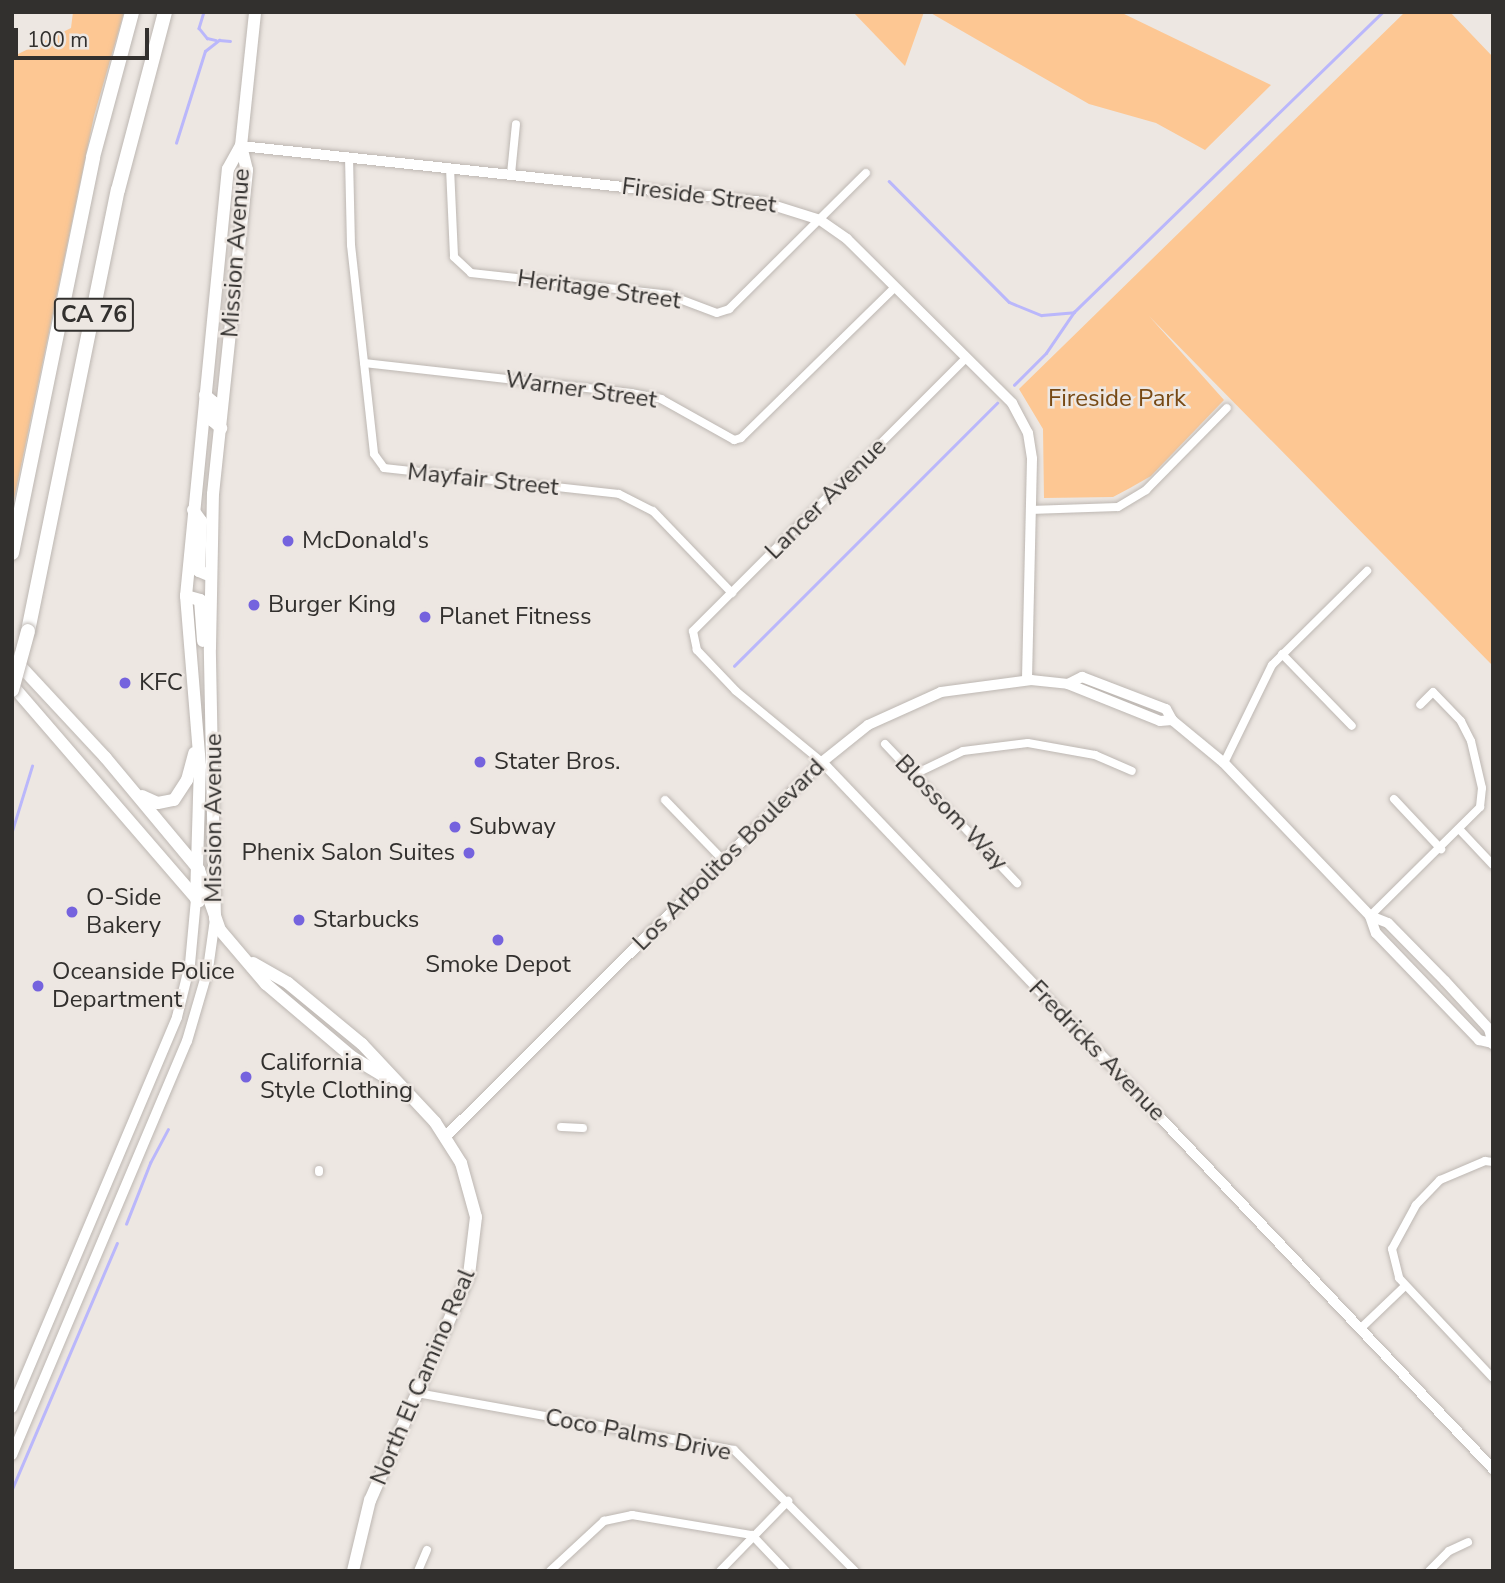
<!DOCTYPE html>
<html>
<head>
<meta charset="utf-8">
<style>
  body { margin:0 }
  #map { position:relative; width:1505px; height:1583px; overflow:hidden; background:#ede7e2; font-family:"Nunito Sans",sans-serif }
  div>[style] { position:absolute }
  .green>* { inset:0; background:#fdc793 }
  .stream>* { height:2.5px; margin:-1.25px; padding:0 1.25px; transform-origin:1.25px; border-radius:1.25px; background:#bab7fb }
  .roads { filter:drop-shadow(0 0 2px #bdb7b2) drop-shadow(0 0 2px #bdb7b2) }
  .street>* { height:8px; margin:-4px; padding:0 4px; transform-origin:4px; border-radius:4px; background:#fff }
  .secondary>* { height:10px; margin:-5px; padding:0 5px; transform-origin:5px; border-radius:5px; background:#fff }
  .primary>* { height:12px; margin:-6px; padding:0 6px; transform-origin:6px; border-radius:6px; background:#fff }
  .highway>* { height:14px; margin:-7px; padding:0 7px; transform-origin:7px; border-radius:7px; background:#fff }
  .bridges { filter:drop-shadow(0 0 2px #bdb7b2) drop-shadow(0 0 2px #bdb7b2) }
  .highway-bridge>* { height:14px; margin:-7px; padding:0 7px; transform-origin:7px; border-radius:7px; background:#fff }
  .dots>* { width:19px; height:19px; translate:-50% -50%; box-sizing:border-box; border:4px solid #ede7e2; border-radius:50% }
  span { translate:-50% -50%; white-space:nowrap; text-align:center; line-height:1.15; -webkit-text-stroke:5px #ede7e2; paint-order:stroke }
  .shield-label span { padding:2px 5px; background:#ede7e2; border:2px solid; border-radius:5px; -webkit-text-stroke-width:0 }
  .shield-label { font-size:23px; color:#32302e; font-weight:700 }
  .street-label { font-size:24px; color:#32302e }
  .park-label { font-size:24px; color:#774914 }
  .poi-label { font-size:24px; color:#32302e }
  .left { translate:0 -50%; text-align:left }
  .right { translate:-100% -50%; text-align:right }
  .frame { position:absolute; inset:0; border:14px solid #32302e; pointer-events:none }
  .scale { position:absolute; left:14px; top:28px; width:135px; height:32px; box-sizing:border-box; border:4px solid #32302e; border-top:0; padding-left:9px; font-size:21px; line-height:24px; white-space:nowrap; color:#32302e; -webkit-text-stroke:5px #ede7e2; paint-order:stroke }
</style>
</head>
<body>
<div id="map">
  <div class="green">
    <div style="clip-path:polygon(73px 12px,124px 12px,94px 116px,12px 509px,12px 57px,71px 28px)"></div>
    <div style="clip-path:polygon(853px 12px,924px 12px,905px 66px)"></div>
    <div style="clip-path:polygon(929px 12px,1120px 12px,1271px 85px,1205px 150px,1156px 123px,1089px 104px)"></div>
    <div style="clip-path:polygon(1405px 12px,1450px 12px,1493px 57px,1493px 666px,1149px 316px,1224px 400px,1151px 476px,1130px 488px,1113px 497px,1044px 498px,1043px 429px,1019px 389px)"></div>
  </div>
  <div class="stream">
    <div style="left:204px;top:12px;width:17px;rotate:107deg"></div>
    <div style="left:199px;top:28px;width:13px;rotate:51deg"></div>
    <div style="left:207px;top:38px;width:9px;rotate:13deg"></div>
    <div style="left:176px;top:143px;width:96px;rotate:-72.5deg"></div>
    <div style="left:205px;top:51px;width:18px;rotate:-38deg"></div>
    <div style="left:219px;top:40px;width:11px;rotate:5deg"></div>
    <div style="left:889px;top:181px;width:170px;rotate:45.2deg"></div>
    <div style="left:1009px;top:302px;width:35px;rotate:22deg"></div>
    <div style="left:1042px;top:315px;width:32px;rotate:-5deg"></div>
    <div style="left:1014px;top:385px;width:45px;rotate:-45deg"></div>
    <div style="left:1046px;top:353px;width:50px;rotate:-55.7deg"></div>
    <div style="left:1074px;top:312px;width:431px;rotate:-44.2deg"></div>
    <div style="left:734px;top:666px;width:372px;rotate:-45deg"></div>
    <div style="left:12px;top:831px;width:68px;rotate:-72.9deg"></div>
    <div style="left:126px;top:1224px;width:66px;rotate:-68.5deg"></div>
    <div style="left:150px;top:1163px;width:38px;rotate:-62deg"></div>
    <div style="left:12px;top:1489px;width:267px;rotate:-66.9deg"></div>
  </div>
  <div class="roads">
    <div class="street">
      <div style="left:349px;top:157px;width:88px;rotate:88.7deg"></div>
      <div style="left:351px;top:245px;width:210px;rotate:83.7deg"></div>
      <div style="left:374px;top:454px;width:17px;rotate:54deg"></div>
      <div style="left:384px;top:468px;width:236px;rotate:6.3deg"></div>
      <div style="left:619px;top:494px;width:38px;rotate:27deg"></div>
      <div style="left:653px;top:511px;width:114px;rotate:46.1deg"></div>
      <div style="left:450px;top:168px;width:89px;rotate:87.4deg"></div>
      <div style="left:454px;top:257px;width:23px;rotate:43deg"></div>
      <div style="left:471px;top:273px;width:199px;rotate:6.3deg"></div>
      <div style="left:669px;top:295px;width:51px;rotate:20.6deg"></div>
      <div style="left:717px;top:313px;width:13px;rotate:-18deg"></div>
      <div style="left:729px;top:309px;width:193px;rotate:-44.8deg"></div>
      <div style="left:511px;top:174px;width:50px;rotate:-84.3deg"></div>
      <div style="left:364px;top:363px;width:269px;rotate:6.4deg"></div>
      <div style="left:631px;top:393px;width:31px;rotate:11deg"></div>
      <div style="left:661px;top:399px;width:84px;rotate:29.3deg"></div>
      <div style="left:734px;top:440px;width:7px;rotate:-16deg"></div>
      <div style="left:741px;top:438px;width:216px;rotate:-44.4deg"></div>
      <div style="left:1030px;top:510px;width:88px;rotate:-2deg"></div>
      <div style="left:1118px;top:507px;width:33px;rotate:-31deg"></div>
      <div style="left:1146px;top:490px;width:115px;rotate:-45.4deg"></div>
      <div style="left:1282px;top:654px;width:100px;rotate:45.8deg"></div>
      <div style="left:885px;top:744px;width:192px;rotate:46.5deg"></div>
      <div style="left:822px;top:762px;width:112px;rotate:-140.5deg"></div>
      <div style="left:736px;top:691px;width:57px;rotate:-133.6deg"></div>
      <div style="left:697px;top:650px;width:19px;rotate:-102deg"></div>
      <div style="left:693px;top:631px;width:386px;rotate:-45deg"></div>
      <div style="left:1224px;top:763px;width:109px;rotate:-63.9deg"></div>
      <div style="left:1272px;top:665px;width:134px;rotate:-44.7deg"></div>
      <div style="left:915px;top:774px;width:53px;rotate:-25.6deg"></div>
      <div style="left:963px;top:751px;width:65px;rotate:-7deg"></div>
      <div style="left:1028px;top:743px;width:68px;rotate:10.2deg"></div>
      <div style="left:1095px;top:755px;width:40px;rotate:23.4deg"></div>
      <div style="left:1394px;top:799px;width:69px;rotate:46.8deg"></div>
      <div style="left:665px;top:800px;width:83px;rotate:46deg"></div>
      <div style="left:1460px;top:830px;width:48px;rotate:46.7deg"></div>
      <div style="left:1370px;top:916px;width:155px;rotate:-44.7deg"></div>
      <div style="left:1480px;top:807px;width:19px;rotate:-84deg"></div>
      <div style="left:1482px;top:788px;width:48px;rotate:-103.2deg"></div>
      <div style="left:1471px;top:741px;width:22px;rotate:-117deg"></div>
      <div style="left:1461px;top:721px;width:40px;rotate:-134deg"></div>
      <div style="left:1433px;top:692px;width:18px;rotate:135deg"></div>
      <div style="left:561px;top:1127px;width:22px;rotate:3deg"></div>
      <div style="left:1493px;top:1162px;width:8px;rotate:-173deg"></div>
      <div style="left:1485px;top:1161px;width:49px;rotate:157.1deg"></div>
      <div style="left:1440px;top:1180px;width:35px;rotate:134deg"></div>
      <div style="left:1416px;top:1205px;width:50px;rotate:118.6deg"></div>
      <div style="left:1392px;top:1249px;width:30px;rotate:76deg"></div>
      <div style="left:1399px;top:1278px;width:137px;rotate:46.8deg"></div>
      <div style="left:319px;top:1172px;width:2px;rotate:-90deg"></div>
      <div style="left:1360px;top:1329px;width:62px;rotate:-43.7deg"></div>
      <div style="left:417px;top:1393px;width:322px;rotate:10.2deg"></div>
      <div style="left:734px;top:1450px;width:171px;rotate:45deg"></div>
      <div style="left:418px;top:1571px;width:23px;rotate:-67deg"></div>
      <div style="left:550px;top:1571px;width:74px;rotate:-42.8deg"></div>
      <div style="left:604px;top:1521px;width:29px;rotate:-12deg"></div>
      <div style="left:632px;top:1515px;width:122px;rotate:9.5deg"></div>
      <div style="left:752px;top:1535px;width:50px;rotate:46.6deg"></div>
      <div style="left:720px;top:1571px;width:98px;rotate:-45.8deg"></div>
      <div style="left:1429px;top:1571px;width:28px;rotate:-45deg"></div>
      <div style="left:1449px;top:1551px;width:21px;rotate:-25deg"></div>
    </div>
    <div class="secondary">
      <div style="left:241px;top:146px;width:525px;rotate:6.12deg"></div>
      <div style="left:763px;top:202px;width:60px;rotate:17.5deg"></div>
      <div style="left:820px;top:220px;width:33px;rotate:35deg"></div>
      <div style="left:847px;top:239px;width:233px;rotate:44.8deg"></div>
      <div style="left:1012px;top:403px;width:34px;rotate:62deg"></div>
      <div style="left:1028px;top:433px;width:26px;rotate:81deg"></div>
      <div style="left:1032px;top:459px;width:221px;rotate:91.3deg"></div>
      <div style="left:1068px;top:684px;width:16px;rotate:-27deg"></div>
      <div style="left:1082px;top:677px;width:90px;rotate:20.9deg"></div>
      <div style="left:1166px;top:709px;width:13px;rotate:61deg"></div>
      <div style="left:1172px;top:720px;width:67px;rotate:39.6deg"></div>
      <div style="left:1224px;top:763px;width:211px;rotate:46.3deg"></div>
      <div style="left:1370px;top:916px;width:18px;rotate:71deg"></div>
      <div style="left:1376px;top:933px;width:149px;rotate:46.1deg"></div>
      <div style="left:1479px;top:1040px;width:13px;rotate:13deg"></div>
      <div style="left:822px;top:762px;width:419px;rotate:46.4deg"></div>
      <div style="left:1370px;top:916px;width:19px;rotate:21deg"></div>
      <div style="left:1388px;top:923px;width:81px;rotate:45.5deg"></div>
      <div style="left:1445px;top:981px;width:65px;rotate:47.5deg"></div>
      <div style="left:1489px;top:1029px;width:16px;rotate:75deg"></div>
      <div style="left:1120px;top:1075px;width:543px;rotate:46.57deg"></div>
      <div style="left:445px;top:1137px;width:532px;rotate:-44.85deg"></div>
      <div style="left:822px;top:762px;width:59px;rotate:-38.8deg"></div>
      <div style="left:868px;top:725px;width:80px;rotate:-24.3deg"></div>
      <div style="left:941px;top:692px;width:91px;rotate:-7.6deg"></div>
      <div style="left:1031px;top:680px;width:37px;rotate:6deg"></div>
      <div style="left:1068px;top:684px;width:99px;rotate:21.9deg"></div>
      <div style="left:1160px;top:721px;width:12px;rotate:-5deg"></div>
      <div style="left:12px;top:1408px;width:424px;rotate:-67.1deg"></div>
      <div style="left:177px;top:1017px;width:55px;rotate:-76.2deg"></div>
      <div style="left:190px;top:964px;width:65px;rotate:-84.7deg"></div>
      <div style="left:12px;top:1455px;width:449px;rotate:-67.1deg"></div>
      <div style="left:187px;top:1041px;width:75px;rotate:-73.7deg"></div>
      <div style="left:208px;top:969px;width:50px;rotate:-82deg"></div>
    </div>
    <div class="primary">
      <div style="left:205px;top:395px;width:11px;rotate:41deg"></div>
      <div style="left:213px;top:402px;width:19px;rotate:90deg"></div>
      <div style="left:213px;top:421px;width:11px;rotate:41deg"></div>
      <div style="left:193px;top:510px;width:14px;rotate:54deg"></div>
      <div style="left:201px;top:521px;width:50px;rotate:92.3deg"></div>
      <div style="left:199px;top:571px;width:13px;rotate:23deg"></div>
      <div style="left:186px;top:596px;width:15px;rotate:16deg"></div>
      <div style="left:200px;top:600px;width:41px;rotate:85.8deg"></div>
      <div style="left:12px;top:657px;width:137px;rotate:47.1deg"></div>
      <div style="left:105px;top:757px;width:147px;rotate:50.2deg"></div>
      <div style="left:199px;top:870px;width:64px;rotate:70.7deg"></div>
      <div style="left:220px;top:930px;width:71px;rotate:49.6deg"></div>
      <div style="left:266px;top:984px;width:113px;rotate:40.3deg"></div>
      <div style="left:352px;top:1057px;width:39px;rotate:31deg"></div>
      <div style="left:12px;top:685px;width:286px;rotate:49.2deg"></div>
      <div style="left:142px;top:796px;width:17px;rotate:24deg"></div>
      <div style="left:158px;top:803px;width:16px;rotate:-11deg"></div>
      <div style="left:174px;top:800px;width:24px;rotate:-57deg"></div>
      <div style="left:187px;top:780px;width:28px;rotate:-75deg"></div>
      <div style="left:196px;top:899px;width:133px;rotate:-88.3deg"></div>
      <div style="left:200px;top:766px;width:171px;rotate:-94.7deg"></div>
      <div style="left:186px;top:596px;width:429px;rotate:-84.4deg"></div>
      <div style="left:228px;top:169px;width:26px;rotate:-61deg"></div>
      <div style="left:215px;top:919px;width:271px;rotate:-91.1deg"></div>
      <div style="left:210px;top:648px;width:154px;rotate:-88.9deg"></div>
      <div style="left:213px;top:494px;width:326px;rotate:-84deg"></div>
      <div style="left:247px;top:170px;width:25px;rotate:-104deg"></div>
      <div style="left:241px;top:146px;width:135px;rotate:-84deg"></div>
      <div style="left:253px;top:963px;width:40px;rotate:29.7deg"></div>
      <div style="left:288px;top:983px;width:96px;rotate:39.5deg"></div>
      <div style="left:362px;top:1044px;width:107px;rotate:46.9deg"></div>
      <div style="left:435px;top:1122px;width:49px;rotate:57.6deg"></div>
      <div style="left:461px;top:1163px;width:56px;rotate:74.5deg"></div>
      <div style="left:476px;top:1217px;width:58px;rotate:96.9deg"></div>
      <div style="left:469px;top:1275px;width:246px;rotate:113.7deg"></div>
      <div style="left:370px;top:1500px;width:73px;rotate:103.5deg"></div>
    </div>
    <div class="highway">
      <div style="left:12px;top:553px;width:404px;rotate:-78.4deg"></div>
      <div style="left:93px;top:157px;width:150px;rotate:-74.9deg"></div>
      <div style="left:28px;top:631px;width:450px;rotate:-78.5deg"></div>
      <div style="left:118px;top:190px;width:184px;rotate:-75.2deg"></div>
    </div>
  </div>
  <div class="bridges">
    <div class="highway-bridge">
      <div style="left:12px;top:690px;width:61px;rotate:-74.8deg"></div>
    </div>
  </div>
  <div class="dots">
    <div style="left:288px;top:541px;background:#7563de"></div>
    <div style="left:254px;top:605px;background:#7563de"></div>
    <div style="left:425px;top:617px;background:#7563de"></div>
    <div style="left:125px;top:683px;background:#7563de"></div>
    <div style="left:480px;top:762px;background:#7563de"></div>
    <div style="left:455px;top:827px;background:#7563de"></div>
    <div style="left:469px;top:853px;background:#7563de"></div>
    <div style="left:72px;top:912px;background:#7563de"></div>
    <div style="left:299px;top:920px;background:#7563de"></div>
    <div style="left:498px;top:940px;background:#7563de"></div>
    <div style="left:38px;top:986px;background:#7563de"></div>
    <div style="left:246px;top:1077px;background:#7563de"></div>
  </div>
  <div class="shield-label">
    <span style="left:94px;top:315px">CA 76</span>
  </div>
  <div class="street-label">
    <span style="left:699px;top:196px;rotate:7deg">Fireside Street</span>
    <span style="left:236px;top:253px;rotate:-86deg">Mission Avenue</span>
    <span style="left:599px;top:290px;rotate:8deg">Heritage Street</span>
    <span style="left:581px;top:390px;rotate:8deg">Warner Street</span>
    <span style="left:483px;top:480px;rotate:6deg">Mayfair Street</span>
    <span style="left:826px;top:499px;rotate:-45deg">Lancer Avenue</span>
    <span style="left:951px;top:813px;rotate:46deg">Blossom Way</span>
    <span style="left:214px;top:818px;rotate:-90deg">Mission Avenue</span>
    <span style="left:729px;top:855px;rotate:-45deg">Los Arbolitos Boulevard</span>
    <span style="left:1097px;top:1051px;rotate:46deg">Fredricks Avenue</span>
    <span style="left:423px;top:1377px;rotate:-67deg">North El Camino Real</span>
    <span style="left:638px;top:1435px;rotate:11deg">Coco Palms Drive</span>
  </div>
  <div class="park-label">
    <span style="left:1117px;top:399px">Fireside Park</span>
  </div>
  <div class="poi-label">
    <span class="left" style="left:302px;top:541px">McDonald's</span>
    <span class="left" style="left:268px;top:605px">Burger King</span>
    <span class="left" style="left:439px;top:617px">Planet Fitness</span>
    <span class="left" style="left:139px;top:683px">KFC</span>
    <span class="left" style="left:494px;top:762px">Stater Bros.</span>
    <span class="left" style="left:469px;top:827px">Subway</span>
    <span class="right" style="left:455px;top:853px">Phenix Salon Suites</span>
    <span class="left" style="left:86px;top:912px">O-Side<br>Bakery</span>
    <span class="left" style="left:313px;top:920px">Starbucks</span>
    <span style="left:498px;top:965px">Smoke Depot</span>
    <span class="left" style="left:52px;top:986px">Oceanside Police<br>Department</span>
    <span class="left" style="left:260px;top:1077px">California<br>Style Clothing</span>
  </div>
  <div class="frame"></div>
  <div class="scale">100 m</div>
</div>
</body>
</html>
